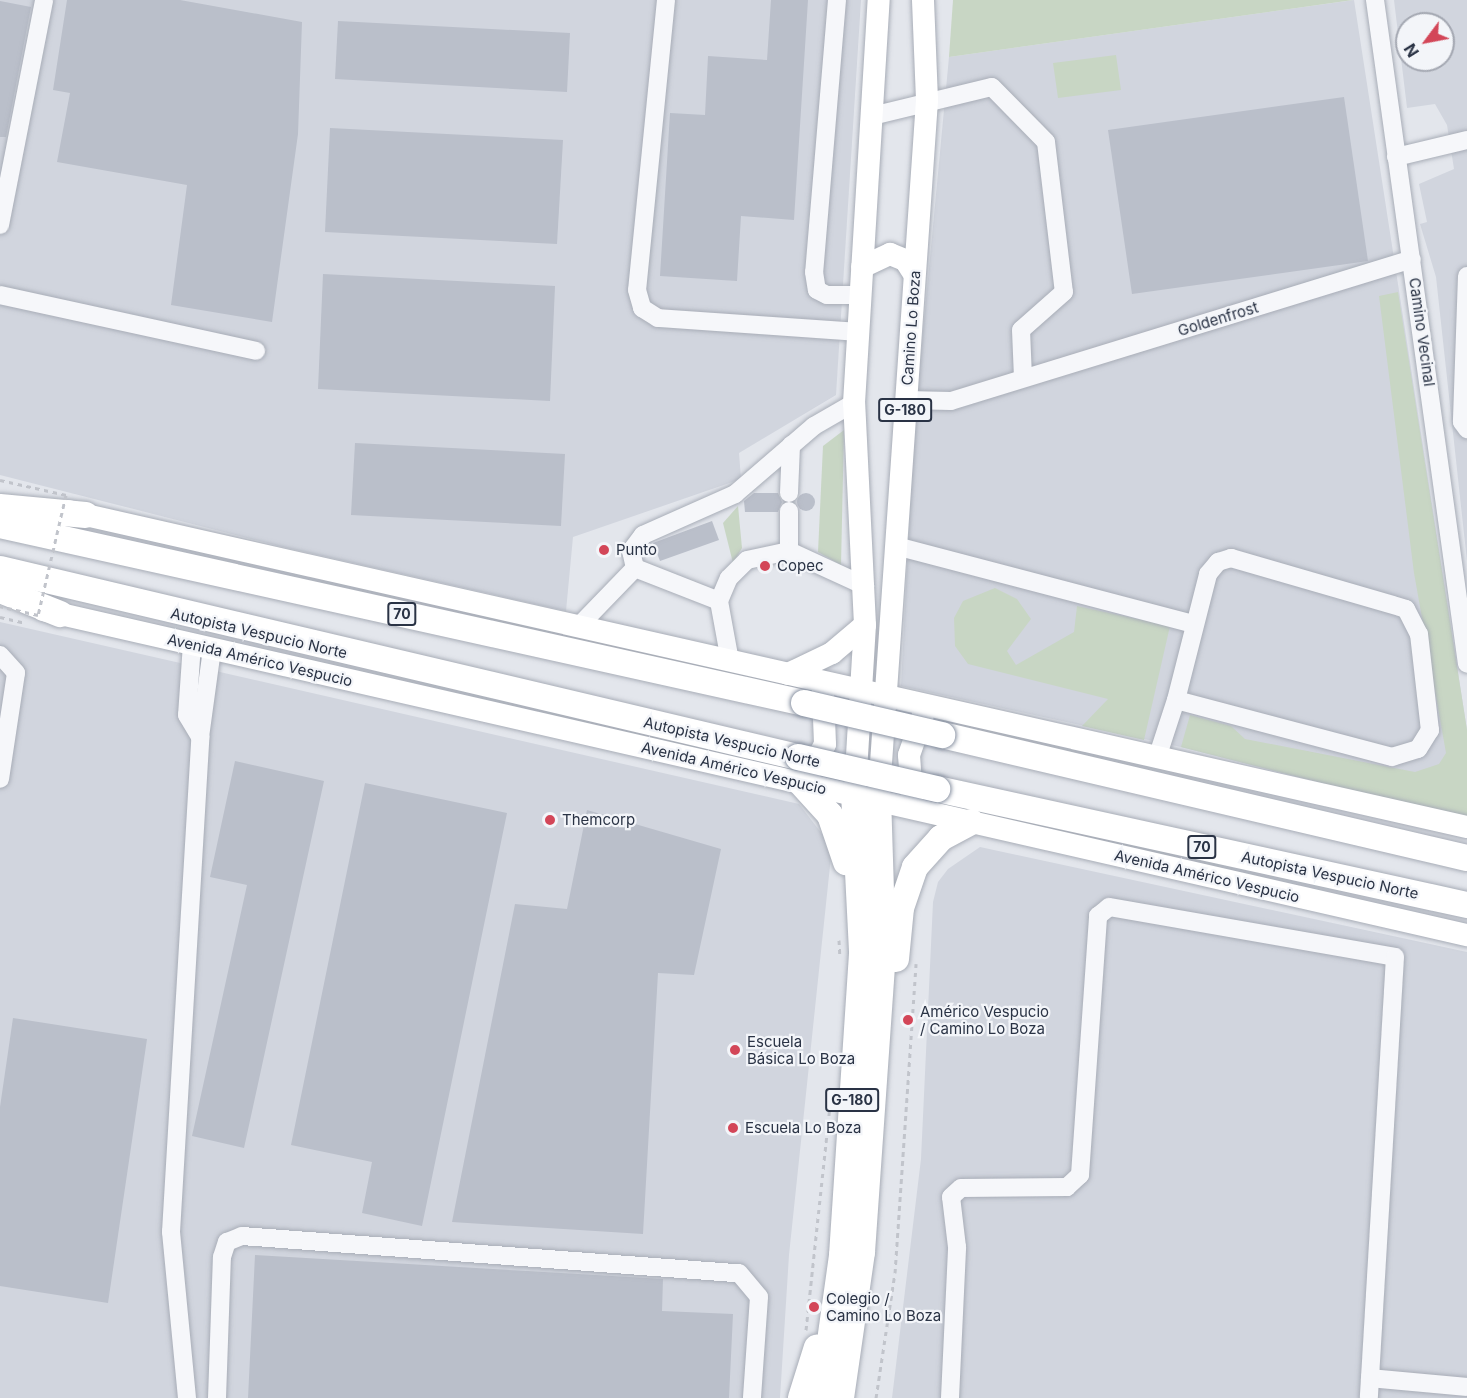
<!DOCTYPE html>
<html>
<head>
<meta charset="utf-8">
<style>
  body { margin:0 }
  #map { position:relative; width:1467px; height:1398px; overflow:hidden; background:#e3e6ec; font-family:Inter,sans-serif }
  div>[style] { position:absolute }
  .built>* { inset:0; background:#d1d5de }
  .green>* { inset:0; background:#c8d6c4 }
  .building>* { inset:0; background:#babfca }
  .round { border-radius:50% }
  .path>* { height:3px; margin-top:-1.5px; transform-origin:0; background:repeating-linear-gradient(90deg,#c1c4cb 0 4.5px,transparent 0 9px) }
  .roads { filter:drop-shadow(0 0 2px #a8adb7) drop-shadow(0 0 2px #a8adb7) }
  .minor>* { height:18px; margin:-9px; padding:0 9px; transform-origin:9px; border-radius:9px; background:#f6f7fa }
  .major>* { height:22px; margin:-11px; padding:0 11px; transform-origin:11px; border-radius:11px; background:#fff }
  .highway>* { height:26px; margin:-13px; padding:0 13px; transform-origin:13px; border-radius:13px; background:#fff }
  .path-bridge>* { height:3px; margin-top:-1.5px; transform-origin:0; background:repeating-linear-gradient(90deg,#c1c4cb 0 4.5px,transparent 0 9px) }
  .bridges { filter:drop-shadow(0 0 2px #8a93a3) drop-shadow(0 0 2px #8a93a3) }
  .highway-bridge>* { height:26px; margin:-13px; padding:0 13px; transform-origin:13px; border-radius:13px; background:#fff }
  .dots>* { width:16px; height:16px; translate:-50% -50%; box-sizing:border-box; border:3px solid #f3f5f9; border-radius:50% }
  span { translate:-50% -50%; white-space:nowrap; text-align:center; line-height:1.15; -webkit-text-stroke:4.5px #f3f5f9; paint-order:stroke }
  .shield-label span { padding:2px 4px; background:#f3f5f9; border:2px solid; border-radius:4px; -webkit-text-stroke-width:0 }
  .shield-label { font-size:14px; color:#2a3345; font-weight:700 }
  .street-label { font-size:15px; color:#2a3345 }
  .poi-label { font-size:15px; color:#2a3345 }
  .left { translate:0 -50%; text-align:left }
  .north { position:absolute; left:1395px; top:12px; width:60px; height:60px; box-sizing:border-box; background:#f3f5f9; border:2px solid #a3a7b1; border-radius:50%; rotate:238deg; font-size:16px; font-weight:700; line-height:24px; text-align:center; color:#2a3345 }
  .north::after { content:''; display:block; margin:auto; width:21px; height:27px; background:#d34658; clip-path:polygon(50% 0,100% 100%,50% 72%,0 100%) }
</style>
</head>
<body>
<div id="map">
  <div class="built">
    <div style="clip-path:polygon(0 0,861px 0,836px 395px,739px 453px,741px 479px,573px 537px,566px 611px,283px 547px,0 475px)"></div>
    <div style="clip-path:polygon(1354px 0,1467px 730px,1467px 820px,1181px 747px,901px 686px,914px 427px,949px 57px)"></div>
    <div style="clip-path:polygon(evenodd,1394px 0,1467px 0,1467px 561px,1436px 277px,1420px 224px,1427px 222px,1419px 184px,1454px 169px,1447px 125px,1435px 104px,1407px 108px,1394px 0,1407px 24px,1443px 24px,1443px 60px,1407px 60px,1407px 24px)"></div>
    <div style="clip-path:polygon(0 622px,799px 804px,832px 847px,789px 1255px,780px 1398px,0 1398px)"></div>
    <div style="clip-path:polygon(980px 847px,1467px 952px,1467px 1398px,892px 1398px,921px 1159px,933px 902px,938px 882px,948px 869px)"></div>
  </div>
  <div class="green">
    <div style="clip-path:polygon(953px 0,1353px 0,949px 57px)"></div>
    <div style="clip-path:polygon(1116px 55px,1121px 90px,1058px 98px,1053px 63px)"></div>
    <div style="clip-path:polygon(1398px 292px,1467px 730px,1467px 820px,1181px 747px,1190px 715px,1231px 726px,1245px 739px,1415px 772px,1439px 764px,1446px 753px,1414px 573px,1379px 296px)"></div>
    <div style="clip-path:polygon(844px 430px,841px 565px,818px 552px,823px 446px)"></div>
    <div style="clip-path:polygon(738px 506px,742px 548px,733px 563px,723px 523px)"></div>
    <div style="clip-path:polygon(995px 588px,1017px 599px,1031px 619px,1007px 651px,1016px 665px,1074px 632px,1077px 606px,1170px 626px,1144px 740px,1082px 726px,1108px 699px,968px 664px,955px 646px,954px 618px,963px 601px)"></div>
  </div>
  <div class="building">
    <div style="clip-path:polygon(67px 0,180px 0,302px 22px,298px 134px,272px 322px,171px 305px,187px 185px,57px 162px,70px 93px,53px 90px)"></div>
    <div style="clip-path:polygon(771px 0,808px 0,794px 220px,741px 216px,737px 281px,660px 276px,670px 113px,705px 115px,708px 56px,767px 60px)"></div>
    <div style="clip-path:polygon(0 1px,31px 7px,6px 137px,0 137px)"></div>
    <div style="clip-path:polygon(338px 21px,570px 33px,567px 92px,335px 79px)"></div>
    <div style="clip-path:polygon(1344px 97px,1368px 261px,1132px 294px,1108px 130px)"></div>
    <div style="clip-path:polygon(330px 128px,563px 140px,557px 244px,325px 232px)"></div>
    <div style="clip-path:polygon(323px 274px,555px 286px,550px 401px,318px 389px)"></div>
    <div style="clip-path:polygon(355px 443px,565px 454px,561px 526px,351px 515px)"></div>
    <div class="round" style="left:797px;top:493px;width:18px;height:18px"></div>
    <div style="clip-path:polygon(754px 493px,778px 493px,782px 502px,778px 512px,745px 512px,744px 501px)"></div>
    <div style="clip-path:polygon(712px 521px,719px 540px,660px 561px,653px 543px)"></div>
    <div style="clip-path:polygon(235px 761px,324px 781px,244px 1148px,192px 1136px,247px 885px,210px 877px)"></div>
    <div style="clip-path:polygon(365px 783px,507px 813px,422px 1226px,362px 1213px,372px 1162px,291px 1145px)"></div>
    <div style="clip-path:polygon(587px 810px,721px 849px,694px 975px,658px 973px,643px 1234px,452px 1222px,515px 904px,567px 909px)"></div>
    <div style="clip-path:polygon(13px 1018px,147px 1039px,108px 1303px,0 1286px,0 1107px)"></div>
    <div style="clip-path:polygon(255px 1255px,663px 1279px,662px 1311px,733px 1314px,729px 1398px,248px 1398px)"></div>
  </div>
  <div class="path">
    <div style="left:0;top:617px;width:23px;rotate:13deg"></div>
    <div style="left:839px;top:940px;width:17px;rotate:87deg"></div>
    <div style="left:806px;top:1330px;width:227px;rotate:-83.9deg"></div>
    <div style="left:876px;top:1398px;width:126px;rotate:-81.4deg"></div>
    <div style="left:895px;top:1273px;width:310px;rotate:-86.1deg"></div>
  </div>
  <div class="roads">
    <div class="minor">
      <div style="left:666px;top:0;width:291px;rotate:95.7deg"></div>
      <div style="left:637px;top:290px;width:19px;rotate:74deg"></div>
      <div style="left:642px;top:308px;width:19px;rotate:32deg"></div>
      <div style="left:658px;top:318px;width:200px;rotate:4deg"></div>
      <div style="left:837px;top:0;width:273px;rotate:94.8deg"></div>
      <div style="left:814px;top:272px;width:18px;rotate:81deg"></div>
      <div style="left:817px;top:290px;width:11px;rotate:27deg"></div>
      <div style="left:827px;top:295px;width:33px"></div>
      <div style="left:1375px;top:0;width:670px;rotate:82.11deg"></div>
      <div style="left:872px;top:116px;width:123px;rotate:-13.6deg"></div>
      <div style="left:992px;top:87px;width:77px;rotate:45.5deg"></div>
      <div style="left:1046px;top:142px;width:151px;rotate:83.2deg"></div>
      <div style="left:1064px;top:292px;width:57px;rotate:138.5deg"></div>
      <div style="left:1021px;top:330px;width:48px;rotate:87.6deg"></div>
      <div style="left:1396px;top:157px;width:73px;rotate:-13.5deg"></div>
      <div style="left:0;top:225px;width:229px;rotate:-78.9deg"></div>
      <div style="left:1467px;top:276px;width:146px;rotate:92deg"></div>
      <div style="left:1462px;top:422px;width:9px;rotate:54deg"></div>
      <div style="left:0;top:295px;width:262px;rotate:12.3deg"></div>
      <div style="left:906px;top:400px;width:45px;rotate:1.3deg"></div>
      <div style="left:951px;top:401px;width:482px;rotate:-17.1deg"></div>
      <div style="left:789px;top:493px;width:48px;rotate:-87.6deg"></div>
      <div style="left:789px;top:511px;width:40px;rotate:90deg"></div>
      <div style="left:896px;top:546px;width:308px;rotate:14.7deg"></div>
      <div style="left:1231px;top:558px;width:182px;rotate:16.2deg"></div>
      <div style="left:1406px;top:609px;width:28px;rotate:63deg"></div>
      <div style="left:1419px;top:634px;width:97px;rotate:83.5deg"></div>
      <div style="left:1430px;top:730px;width:22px;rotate:122deg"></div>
      <div style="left:1418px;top:749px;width:27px;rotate:163deg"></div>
      <div style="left:1392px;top:757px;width:223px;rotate:-165.2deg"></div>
      <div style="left:1176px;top:700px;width:130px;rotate:-75.7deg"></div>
      <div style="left:1208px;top:574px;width:16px;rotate:-50deg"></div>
      <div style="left:1218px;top:562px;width:14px;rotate:-17deg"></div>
      <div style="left:635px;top:568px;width:17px;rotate:-103deg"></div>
      <div style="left:631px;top:551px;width:20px;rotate:-53deg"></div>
      <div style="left:643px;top:535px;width:101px;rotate:-24deg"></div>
      <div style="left:735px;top:494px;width:104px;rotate:-40.7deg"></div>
      <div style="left:814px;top:426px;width:46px;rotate:-29.9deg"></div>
      <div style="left:635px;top:568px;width:90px;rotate:21.4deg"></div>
      <div style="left:579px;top:626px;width:81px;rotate:-46deg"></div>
      <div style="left:192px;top:644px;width:71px;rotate:94deg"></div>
      <div style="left:187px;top:715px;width:26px;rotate:59deg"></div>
      <div style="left:0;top:655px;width:24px;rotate:48deg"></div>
      <div style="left:16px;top:673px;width:107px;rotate:98.6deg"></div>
      <div style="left:730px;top:661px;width:61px;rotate:-100.4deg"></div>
      <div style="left:719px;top:601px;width:25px;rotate:-67deg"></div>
      <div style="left:729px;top:578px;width:25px;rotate:-45deg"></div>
      <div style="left:747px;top:560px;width:43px;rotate:-12.1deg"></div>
      <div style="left:789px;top:551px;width:84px;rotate:24.7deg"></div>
      <div style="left:1157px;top:758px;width:61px;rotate:-71.9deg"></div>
      <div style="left:1370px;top:1378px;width:97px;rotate:5.3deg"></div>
      <div style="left:187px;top:1398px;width:167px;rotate:-95.5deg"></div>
      <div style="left:171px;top:1232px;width:496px;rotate:-86.6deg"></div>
      <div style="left:200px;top:737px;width:89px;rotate:-82.2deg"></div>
      <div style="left:217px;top:1398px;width:141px;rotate:-88deg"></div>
      <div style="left:222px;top:1257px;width:16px;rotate:-72deg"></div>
      <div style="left:227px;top:1242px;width:16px;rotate:-22deg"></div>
      <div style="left:242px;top:1236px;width:498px;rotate:4.3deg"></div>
      <div style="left:739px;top:1273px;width:31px;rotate:50deg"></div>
      <div style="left:759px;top:1297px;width:101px;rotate:94deg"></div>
      <div style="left:950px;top:1398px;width:151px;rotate:-87.3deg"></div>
      <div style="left:957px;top:1247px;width:50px;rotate:-96.8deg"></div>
      <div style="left:951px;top:1197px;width:13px;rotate:-42deg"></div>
      <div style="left:961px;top:1188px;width:106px;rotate:-0.5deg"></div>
      <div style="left:1067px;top:1187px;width:18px;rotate:-43deg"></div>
      <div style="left:1080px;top:1175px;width:260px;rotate:-86deg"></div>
      <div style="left:1098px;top:916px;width:14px;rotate:-39deg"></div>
      <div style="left:1109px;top:907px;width:290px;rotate:9.9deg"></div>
      <div style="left:1395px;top:957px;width:442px;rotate:93.4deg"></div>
    </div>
    <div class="major">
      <div style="left:862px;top:267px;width:31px;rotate:-25deg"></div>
      <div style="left:890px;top:254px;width:16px;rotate:22deg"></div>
      <div style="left:905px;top:260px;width:17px;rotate:57deg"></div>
      <div style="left:68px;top:511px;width:1434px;rotate:12.73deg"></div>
      <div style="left:43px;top:610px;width:1461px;rotate:12.86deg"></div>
      <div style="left:788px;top:674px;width:49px;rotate:-25.5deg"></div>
      <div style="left:832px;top:653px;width:43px;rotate:-40.3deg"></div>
      <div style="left:808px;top:775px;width:35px;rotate:-61deg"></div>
      <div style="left:825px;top:744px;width:53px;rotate:-92.2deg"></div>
      <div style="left:855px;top:788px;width:163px;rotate:-86.5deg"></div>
      <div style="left:865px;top:625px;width:222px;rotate:-92.8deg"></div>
      <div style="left:854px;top:403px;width:404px;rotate:-86.5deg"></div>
      <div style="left:879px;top:792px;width:694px;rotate:-86.03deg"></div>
      <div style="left:927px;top:100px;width:100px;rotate:-92.3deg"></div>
      <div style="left:912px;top:798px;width:43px;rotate:-94deg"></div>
      <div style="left:909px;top:755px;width:42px;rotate:-70.7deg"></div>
    </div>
    <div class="highway">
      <div style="left:0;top:507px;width:86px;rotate:5.3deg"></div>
      <div style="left:0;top:525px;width:823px;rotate:12.48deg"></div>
      <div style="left:0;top:569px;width:820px;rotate:13.26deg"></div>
      <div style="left:0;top:590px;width:65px;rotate:21.8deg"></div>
      <div style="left:942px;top:735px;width:539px;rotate:13.19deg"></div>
      <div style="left:801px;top:783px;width:43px;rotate:47.8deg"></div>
      <div style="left:830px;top:815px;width:50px;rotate:71.2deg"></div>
      <div style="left:937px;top:789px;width:543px;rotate:12.35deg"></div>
      <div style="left:896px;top:959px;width:51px;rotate:-84.4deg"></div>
      <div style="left:901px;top:908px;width:43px;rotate:-71.1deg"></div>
      <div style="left:915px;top:867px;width:39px;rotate:-48deg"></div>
      <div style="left:941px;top:838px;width:34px;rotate:-28deg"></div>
      <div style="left:801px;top:1398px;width:53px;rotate:-72.6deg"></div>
      <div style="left:822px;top:1398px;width:144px;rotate:-82deg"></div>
      <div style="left:842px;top:1255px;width:305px;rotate:-86.2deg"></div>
      <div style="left:862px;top:951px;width:156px;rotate:-92.9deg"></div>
      <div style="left:841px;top:1398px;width:148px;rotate:-81.8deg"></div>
      <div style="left:862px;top:1252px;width:298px;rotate:-86deg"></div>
      <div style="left:883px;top:955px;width:155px;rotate:-91.8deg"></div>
    </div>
  </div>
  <div class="path-bridge">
    <div style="left:0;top:480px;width:68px;rotate:12.8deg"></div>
    <div style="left:66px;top:495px;width:123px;rotate:103.1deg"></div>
    <div style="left:38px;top:615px;width:39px;rotate:-167deg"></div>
  </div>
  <div class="bridges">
    <div class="highway-bridge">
      <div style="left:804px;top:703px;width:142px;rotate:13.1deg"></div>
      <div style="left:798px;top:757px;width:143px;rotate:13deg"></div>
    </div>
  </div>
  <div class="dots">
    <div style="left:604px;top:550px;background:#d34658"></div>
    <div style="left:765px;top:566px;background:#d34658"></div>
    <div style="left:550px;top:820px;background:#d34658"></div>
    <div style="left:908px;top:1020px;background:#d34658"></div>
    <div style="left:735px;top:1050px;background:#d34658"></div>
    <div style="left:733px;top:1128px;background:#d34658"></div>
    <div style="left:814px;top:1307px;background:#d34658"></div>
  </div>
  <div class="shield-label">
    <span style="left:905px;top:410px">G-180</span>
    <span style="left:402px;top:614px">70</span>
    <span style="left:1202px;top:847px">70</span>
    <span style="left:852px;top:1100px">G-180</span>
  </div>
  <div class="street-label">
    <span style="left:1218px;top:319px;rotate:-17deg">Goldenfrost</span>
    <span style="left:911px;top:328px;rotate:-86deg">Camino Lo Boza</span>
    <span style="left:1422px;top:332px;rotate:82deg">Camino Vecinal</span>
    <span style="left:259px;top:633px;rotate:13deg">Autopista Vespucio Norte</span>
    <span style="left:260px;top:660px;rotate:13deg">Avenida Américo Vespucio</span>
    <span style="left:732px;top:742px;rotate:13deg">Autopista Vespucio Norte</span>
    <span style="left:734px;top:768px;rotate:13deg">Avenida Américo Vespucio</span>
    <span style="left:1330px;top:875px;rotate:12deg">Autopista Vespucio Norte</span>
    <span style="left:1207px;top:876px;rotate:13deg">Avenida Américo Vespucio</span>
  </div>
  <div class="poi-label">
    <span class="left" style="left:616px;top:550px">Punto</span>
    <span class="left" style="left:777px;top:566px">Copec</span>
    <span class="left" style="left:562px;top:820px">Themcorp</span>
    <span class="left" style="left:920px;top:1020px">Américo Vespucio<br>/ Camino Lo Boza</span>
    <span class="left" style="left:747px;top:1050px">Escuela<br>Básica Lo Boza</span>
    <span class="left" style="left:745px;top:1128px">Escuela Lo Boza</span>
    <span class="left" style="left:826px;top:1307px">Colegio /<br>Camino Lo Boza</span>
  </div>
  <div class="north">N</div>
</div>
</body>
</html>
